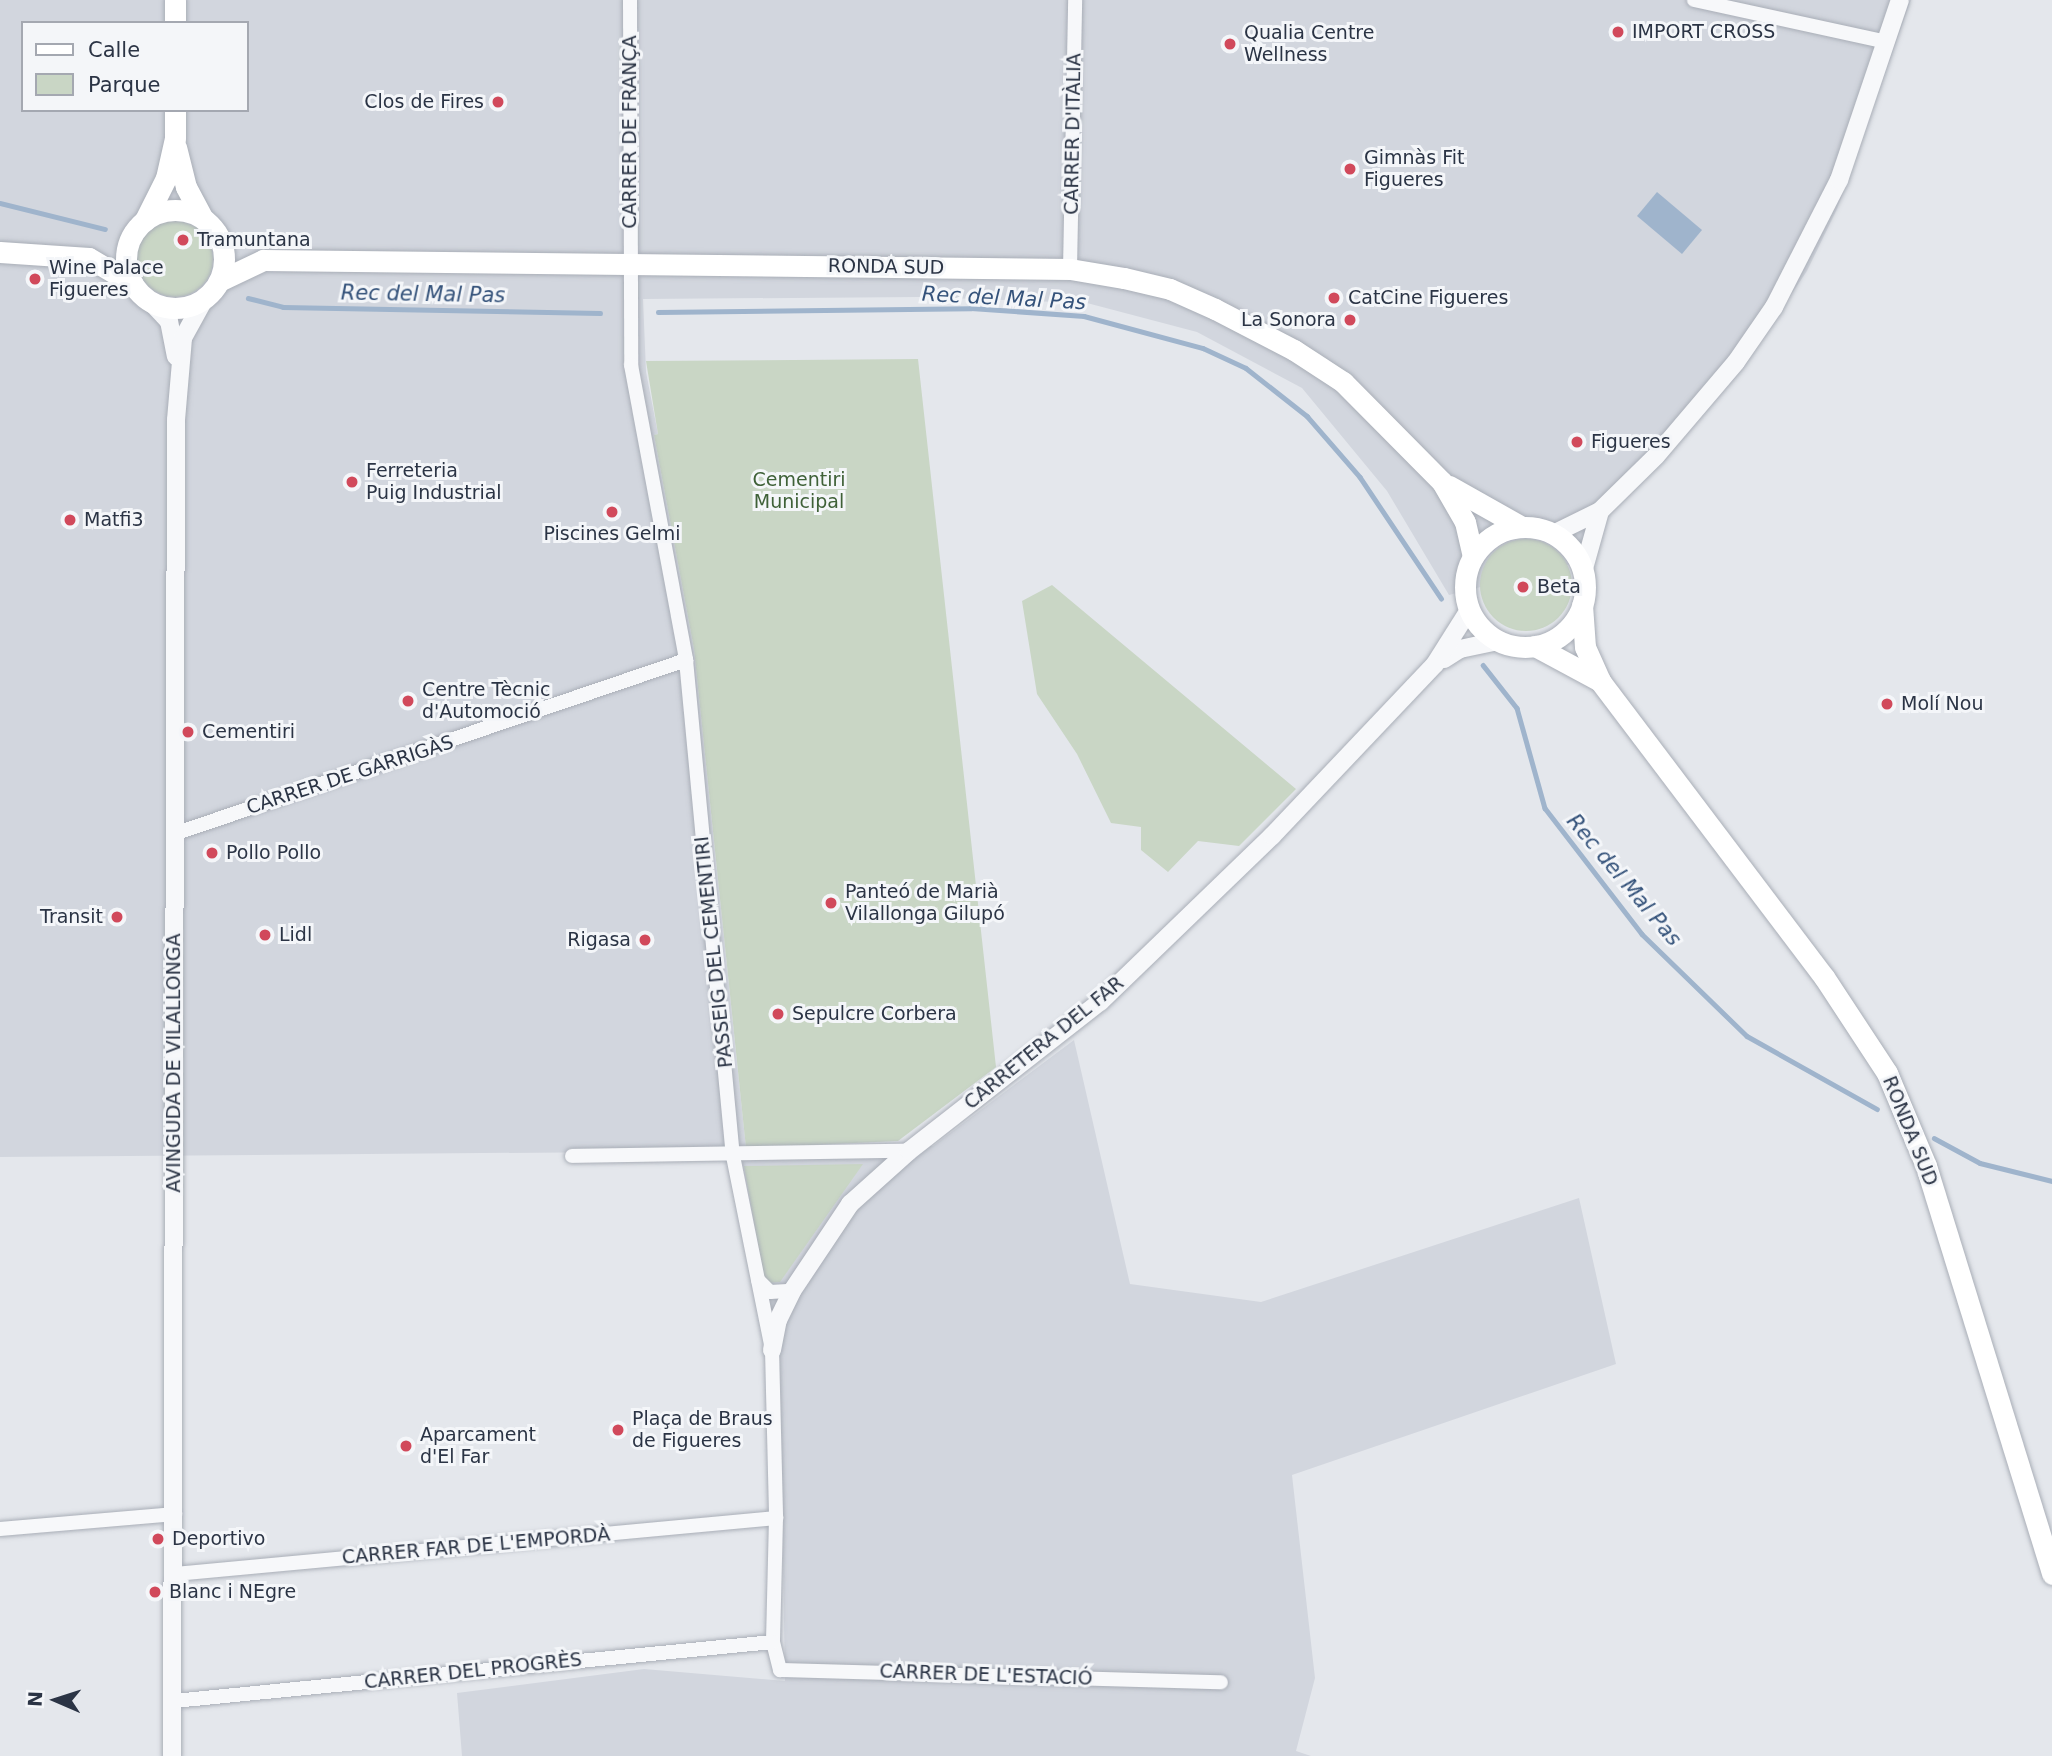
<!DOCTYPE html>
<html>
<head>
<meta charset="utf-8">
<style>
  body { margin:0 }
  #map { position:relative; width:2052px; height:1756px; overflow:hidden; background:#e4e7ec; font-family:"DejaVu Sans",sans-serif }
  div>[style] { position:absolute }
  .built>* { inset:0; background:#d2d6de }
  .green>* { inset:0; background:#c9d6c5 }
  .round { border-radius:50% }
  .water>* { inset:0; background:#9fb4cc }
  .stream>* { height:4.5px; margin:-2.25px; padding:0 2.25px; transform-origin:2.25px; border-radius:2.25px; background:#9fb4cc }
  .roads { filter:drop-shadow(0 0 2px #a9aeb7) drop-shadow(0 0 2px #a9aeb7) }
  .minor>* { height:14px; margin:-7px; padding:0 7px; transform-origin:7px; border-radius:7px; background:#f7f8fa }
  .tertiary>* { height:18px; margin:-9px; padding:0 9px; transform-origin:9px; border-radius:9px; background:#f7f8fa }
  .secondary>* { height:21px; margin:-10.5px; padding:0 10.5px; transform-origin:10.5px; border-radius:10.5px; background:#fff }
  .secondary>.ring { margin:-10.5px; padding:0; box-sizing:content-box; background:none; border:21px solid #fff; border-radius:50% }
  .dots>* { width:19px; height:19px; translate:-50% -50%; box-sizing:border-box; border:4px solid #f4f6f9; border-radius:50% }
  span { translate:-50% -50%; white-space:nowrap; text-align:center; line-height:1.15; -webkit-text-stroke:6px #f4f6f9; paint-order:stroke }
  .poi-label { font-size:19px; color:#2b3445 }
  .left { translate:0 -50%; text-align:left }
  .right { translate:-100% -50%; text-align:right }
  .street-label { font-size:19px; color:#2b3445 }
  .park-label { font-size:19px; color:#3f6138 }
  .water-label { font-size:21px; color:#34527a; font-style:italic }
  .legend { position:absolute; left:21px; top:21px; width:228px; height:91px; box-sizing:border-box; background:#f4f6f9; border:2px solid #a4a8b1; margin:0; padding:9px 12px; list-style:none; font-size:21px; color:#2b3445 }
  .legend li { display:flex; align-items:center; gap:14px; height:35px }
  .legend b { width:35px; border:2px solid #a4a8b1 }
  .north { position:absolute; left:21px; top:1665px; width:70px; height:70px; -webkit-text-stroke:5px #f4f6f9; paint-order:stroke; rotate:273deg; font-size:19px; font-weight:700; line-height:28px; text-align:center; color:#2b3445 }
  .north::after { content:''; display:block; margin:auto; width:24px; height:32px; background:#2b3445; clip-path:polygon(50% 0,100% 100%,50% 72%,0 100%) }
</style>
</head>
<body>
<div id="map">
  <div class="built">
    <div style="clip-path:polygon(evenodd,0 0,1911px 0,1837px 209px,1807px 271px,1734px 379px,1606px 517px,1595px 558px,1449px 595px,1387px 491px,1302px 388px,1197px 332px,1087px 303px,919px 297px,643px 299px,646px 372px,658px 434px,654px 435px,694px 649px,746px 1148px,742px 1151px,933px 1146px,1074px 1040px,1130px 1284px,1261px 1302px,1579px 1198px,1616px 1364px,1292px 1475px,1315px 1678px,1296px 1751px,1311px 1756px,462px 1756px,457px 1693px,644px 1669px,785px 1681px,780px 1361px,740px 1151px,0 1157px,0 0,23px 23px,247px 23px,247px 110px,23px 110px,23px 23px)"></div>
  </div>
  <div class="green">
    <div class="round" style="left:137px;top:221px;width:76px;height:76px"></div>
    <div style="clip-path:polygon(918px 359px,996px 1067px,898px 1141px,746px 1148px,694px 649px,654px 435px,658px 434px,646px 361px)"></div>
    <div class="round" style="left:1480px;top:539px;width:92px;height:92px"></div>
    <div style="clip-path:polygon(1052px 585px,1296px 789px,1239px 846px,1198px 841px,1168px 872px,1141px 850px,1141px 827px,1111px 823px,1077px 754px,1037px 694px,1022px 601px)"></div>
    <div style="clip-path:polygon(863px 1164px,780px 1282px,765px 1283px,744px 1166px)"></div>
  </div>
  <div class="water">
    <div style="clip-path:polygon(1657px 192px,1702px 230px,1682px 254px,1637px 216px)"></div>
  </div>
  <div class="stream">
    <div style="left:0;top:203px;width:108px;rotate:13.9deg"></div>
    <div style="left:248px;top:298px;width:36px;rotate:14deg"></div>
    <div style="left:283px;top:307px;width:317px;rotate:1.1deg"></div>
    <div style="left:658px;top:312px;width:313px;rotate:-0.7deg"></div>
    <div style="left:971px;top:308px;width:113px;rotate:4deg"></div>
    <div style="left:1084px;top:316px;width:123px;rotate:15.1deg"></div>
    <div style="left:1203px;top:348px;width:47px;rotate:24.9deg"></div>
    <div style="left:1246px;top:368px;width:78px;rotate:38.2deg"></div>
    <div style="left:1307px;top:416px;width:81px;rotate:49deg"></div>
    <div style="left:1360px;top:477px;width:146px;rotate:56.2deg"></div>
    <div style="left:1483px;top:665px;width:55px;rotate:51.7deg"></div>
    <div style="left:1517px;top:708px;width:104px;rotate:74.4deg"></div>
    <div style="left:1545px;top:808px;width:159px;rotate:52.4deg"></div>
    <div style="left:1642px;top:934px;width:146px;rotate:44.2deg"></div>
    <div style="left:1747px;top:1036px;width:149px;rotate:29.3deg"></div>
    <div style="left:1934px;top:1138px;width:52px;rotate:28.5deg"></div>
    <div style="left:1980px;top:1163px;width:74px;rotate:14deg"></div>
  </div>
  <div class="roads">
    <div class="minor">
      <div style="left:630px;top:0;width:365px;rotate:89.8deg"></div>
      <div style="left:631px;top:365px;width:300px;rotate:79.4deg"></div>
      <div style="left:686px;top:660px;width:498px;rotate:84.6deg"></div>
      <div style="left:733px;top:1156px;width:198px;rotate:78.6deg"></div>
      <div style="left:772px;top:1350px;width:168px;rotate:88.6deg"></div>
      <div style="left:776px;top:1518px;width:124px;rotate:91.4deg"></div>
      <div style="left:773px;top:1642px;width:29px;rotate:76deg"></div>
      <div style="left:780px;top:1670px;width:441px;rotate:1.6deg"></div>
      <div style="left:1694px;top:0;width:197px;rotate:12.3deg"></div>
      <div style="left:1070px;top:269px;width:269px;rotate:-88.9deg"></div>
      <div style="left:174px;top:834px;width:541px;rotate:-18.77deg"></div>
      <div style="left:572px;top:1156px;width:337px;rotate:-0.9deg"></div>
      <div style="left:758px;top:1280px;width:17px;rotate:45deg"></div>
      <div style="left:770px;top:1292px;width:22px;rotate:-3deg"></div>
      <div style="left:0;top:1529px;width:176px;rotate:-4.9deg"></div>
      <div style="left:175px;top:1574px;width:604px;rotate:-5.32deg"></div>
      <div style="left:174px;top:1701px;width:602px;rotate:-5.63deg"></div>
    </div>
    <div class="tertiary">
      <div style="left:151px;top:302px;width:26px;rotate:47deg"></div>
      <div style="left:169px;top:321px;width:36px;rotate:79deg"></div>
      <div style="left:1553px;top:534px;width:52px;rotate:-26.1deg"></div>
      <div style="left:1600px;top:511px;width:78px;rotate:-44.5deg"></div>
      <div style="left:1656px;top:456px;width:123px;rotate:-49.6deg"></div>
      <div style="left:1736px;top:362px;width:67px;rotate:-55.4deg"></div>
      <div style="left:1774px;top:307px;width:143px;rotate:-62.9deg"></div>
      <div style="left:1839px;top:180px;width:190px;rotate:-71.3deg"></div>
      <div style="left:1583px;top:572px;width:63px;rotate:-74.4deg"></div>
      <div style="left:1444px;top:659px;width:19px;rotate:-32deg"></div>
      <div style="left:1460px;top:649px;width:39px;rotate:-12deg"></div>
      <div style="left:772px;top:1350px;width:31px;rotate:-79deg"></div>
      <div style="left:778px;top:1320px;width:32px;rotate:-64deg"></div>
      <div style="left:792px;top:1291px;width:105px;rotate:-56.3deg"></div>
      <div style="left:850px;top:1204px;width:79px;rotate:-41.9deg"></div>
      <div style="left:909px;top:1151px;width:242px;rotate:-38deg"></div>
      <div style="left:1100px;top:1002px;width:239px;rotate:-44deg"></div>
      <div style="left:1272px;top:836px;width:237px;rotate:-46.5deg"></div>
      <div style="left:1435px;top:664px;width:64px;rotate:-57.8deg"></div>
      <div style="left:172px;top:1756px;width:1336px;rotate:-89.83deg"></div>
      <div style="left:176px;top:420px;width:82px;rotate:-85.1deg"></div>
      <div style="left:183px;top:338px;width:46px;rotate:-61.2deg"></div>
    </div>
    <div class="secondary">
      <div style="left:175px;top:23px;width:23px;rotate:-90deg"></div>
      <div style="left:176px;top:147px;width:41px;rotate:76deg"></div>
      <div style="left:186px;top:187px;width:34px;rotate:62deg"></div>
      <div class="ring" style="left:126px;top:210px;width:77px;height:77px"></div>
      <div style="left:145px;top:220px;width:47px;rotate:-63.4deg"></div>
      <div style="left:166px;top:178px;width:41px;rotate:-77.3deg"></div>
      <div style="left:175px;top:138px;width:28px;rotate:-90deg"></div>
      <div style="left:0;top:252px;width:89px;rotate:3.9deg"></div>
      <div style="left:89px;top:258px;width:51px;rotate:30.6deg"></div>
      <div style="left:219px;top:281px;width:49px;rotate:-25.5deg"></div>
      <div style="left:263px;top:260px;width:807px;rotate:0.64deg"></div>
      <div style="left:1070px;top:269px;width:55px;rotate:9.5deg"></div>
      <div style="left:1124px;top:278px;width:47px;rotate:13.4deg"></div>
      <div style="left:1170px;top:289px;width:49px;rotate:24deg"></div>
      <div style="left:1215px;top:309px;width:89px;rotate:27.4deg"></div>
      <div style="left:1294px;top:350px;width:59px;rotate:33.1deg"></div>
      <div style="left:1343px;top:382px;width:141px;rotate:45.3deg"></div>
      <div style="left:1442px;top:482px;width:46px;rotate:60.1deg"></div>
      <div style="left:1465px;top:522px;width:35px;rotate:77deg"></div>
      <div style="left:1449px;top:486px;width:81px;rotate:29.4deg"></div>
      <div class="ring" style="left:1465px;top:527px;width:99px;height:99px"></div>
      <div style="left:1582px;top:605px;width:42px;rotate:85.9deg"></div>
      <div style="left:1585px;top:647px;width:37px;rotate:66deg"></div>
      <div style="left:1600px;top:681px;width:371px;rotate:52.9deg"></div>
      <div style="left:1824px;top:977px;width:115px;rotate:56.7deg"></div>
      <div style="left:1887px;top:1073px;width:101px;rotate:67.2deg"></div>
      <div style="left:1926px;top:1166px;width:427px;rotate:72.8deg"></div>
      <div style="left:1535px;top:646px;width:74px;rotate:28.3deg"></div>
    </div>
  </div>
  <div class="dots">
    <div style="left:1618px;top:32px;background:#d1495b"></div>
    <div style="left:1230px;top:44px;background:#d1495b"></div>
    <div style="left:498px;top:102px;background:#d1495b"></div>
    <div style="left:1350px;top:169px;background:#d1495b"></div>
    <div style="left:183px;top:240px;background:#d1495b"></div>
    <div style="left:35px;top:279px;background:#d1495b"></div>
    <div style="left:1334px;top:298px;background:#d1495b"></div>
    <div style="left:1350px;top:320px;background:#d1495b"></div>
    <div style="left:1577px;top:442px;background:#d1495b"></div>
    <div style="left:352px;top:482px;background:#d1495b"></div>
    <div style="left:612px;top:512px;background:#d1495b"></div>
    <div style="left:70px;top:520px;background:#d1495b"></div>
    <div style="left:1523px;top:587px;background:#d1495b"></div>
    <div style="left:408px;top:701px;background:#d1495b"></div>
    <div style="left:1887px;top:704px;background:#d1495b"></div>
    <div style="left:188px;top:732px;background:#d1495b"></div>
    <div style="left:212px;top:853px;background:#d1495b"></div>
    <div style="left:831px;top:903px;background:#d1495b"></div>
    <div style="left:117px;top:917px;background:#d1495b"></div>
    <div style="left:265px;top:935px;background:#d1495b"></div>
    <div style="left:645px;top:940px;background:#d1495b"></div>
    <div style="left:778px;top:1014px;background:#d1495b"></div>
    <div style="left:618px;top:1430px;background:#d1495b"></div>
    <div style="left:406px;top:1446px;background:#d1495b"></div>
    <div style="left:158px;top:1539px;background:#d1495b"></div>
    <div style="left:155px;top:1592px;background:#d1495b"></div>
  </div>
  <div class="poi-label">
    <span class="left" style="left:1632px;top:32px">IMPORT CROSS</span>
    <span class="left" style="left:1244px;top:44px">Qualia Centre<br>Wellness</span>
    <span class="right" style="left:484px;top:102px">Clos de Fires</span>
    <span class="left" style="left:1364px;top:169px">Gimnàs Fit<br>Figueres</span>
    <span class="left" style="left:197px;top:240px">Tramuntana</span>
    <span class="left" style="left:49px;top:279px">Wine Palace<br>Figueres</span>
    <span class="left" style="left:1348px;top:298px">CatCine Figueres</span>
    <span class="right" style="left:1336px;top:320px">La Sonora</span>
    <span class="left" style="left:1591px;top:442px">Figueres</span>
    <span class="left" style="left:366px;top:482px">Ferreteria<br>Puig Industrial</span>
    <span class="left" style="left:84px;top:520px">Matfi3</span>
    <span style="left:612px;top:534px">Piscines Gelmi</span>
    <span class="left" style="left:1537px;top:587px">Beta</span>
    <span class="left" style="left:422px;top:701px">Centre Tècnic<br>d'Automoció</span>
    <span class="left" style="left:1901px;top:704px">Molí Nou</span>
    <span class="left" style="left:202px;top:732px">Cementiri</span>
    <span class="left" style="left:226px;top:853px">Pollo Pollo</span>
    <span class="left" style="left:845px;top:903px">Panteó de Marià<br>Vilallonga Gilupó</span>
    <span class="right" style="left:103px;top:917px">Transit</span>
    <span class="left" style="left:279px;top:935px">Lidl</span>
    <span class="right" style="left:631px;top:940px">Rigasa</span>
    <span class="left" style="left:792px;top:1014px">Sepulcre Corbera</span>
    <span class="left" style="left:632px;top:1430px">Plaça de Braus<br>de Figueres</span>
    <span class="left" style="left:420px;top:1446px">Aparcament<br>d'El Far</span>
    <span class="left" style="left:172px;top:1539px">Deportivo</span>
    <span class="left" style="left:169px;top:1592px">Blanc i NEgre</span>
  </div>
  <div class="street-label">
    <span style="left:630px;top:132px;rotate:-90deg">CARRER DE FRANÇA</span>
    <span style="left:1073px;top:134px;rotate:-89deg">CARRER D'ITÀLIA</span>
    <span style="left:886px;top:267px;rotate:1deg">RONDA SUD</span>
    <span style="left:350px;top:775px;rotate:-18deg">CARRER DE GARRIGÀS</span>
    <span style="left:714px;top:952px;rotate:-96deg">PASSEIG DEL CEMENTIRI</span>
    <span style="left:1044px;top:1043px;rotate:-39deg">CARRETERA DEL FAR</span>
    <span style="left:174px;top:1063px;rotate:-90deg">AVINGUDA DE VILALLONGA</span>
    <span style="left:1910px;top:1131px;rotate:68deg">RONDA SUD</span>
    <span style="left:476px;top:1546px;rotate:-5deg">CARRER FAR DE L'EMPORDÀ</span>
    <span style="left:473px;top:1671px;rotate:-6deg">CARRER DEL PROGRÈS</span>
    <span style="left:986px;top:1675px;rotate:2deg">CARRER DE L'ESTACIÓ</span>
  </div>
  <div class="park-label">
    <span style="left:799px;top:491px">Cementiri<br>Municipal</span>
  </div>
  <div class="water-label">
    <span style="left:423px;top:294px;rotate:1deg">Rec del Mal Pas</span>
    <span style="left:1004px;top:298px;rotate:3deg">Rec del Mal Pas</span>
    <span style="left:1624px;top:880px;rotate:50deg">Rec del Mal Pas</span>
  </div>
  <ul class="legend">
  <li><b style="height:9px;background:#fff"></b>Calle</li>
  <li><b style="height:19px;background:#c9d6c5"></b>Parque</li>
  </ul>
  <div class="north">N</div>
</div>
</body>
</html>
